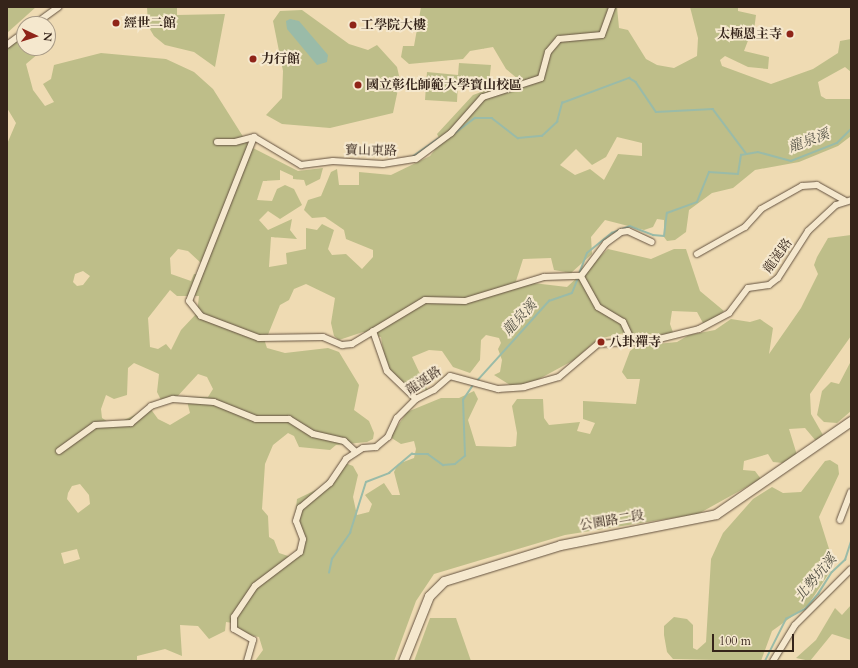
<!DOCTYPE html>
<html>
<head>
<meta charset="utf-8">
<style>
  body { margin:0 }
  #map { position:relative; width:858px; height:668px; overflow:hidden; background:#efdbb3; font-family:Cardo,"Noto Serif TC",serif }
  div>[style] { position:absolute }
  .green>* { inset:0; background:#bebe89 }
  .water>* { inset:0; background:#9abba8 }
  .stream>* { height:1.5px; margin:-0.75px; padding:0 0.75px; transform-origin:0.75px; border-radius:0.75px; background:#9abba8 }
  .roads { filter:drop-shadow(0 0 1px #645240) drop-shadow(0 0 1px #645240) }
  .street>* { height:6px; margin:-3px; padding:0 3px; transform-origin:3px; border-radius:3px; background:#f5e8ce }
  .secondary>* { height:9px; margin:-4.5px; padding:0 4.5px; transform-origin:4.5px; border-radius:4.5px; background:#f5e8ce }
  .dots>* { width:11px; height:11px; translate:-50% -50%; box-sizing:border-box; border:2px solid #f5e8ce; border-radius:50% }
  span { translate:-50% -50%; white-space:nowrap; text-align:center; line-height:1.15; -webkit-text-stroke:4px #f5e8ce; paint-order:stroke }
  .poi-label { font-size:13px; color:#35241a; font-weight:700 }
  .left { translate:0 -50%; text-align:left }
  .right { translate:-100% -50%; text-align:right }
  .street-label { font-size:13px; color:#35241a }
  .water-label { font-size:14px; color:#535145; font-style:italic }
  .frame { position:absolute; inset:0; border:8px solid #35241a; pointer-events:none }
  .north { position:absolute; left:16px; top:16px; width:40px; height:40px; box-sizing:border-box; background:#f5e8ce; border:1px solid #a89a86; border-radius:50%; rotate:94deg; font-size:11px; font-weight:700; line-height:16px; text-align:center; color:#35241a }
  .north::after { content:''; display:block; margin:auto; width:14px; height:18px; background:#8f2418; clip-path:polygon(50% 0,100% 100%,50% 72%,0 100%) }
  .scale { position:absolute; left:712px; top:634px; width:82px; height:18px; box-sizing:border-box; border:2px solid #35241a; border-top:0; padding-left:5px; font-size:12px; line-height:14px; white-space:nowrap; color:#35241a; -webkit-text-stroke:3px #f5e8ce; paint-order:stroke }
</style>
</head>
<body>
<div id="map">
  <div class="green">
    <div style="clip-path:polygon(7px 7px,36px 7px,7px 33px)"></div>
    <div style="clip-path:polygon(147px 7px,177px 7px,177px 15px,225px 14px,215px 67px,194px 52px,165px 45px,154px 36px,148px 26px)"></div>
    <div style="clip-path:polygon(evenodd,421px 7px,617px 7px,619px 28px,628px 30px,646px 59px,657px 65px,674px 68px,697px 56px,698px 38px,690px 7px,738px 7px,738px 11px,756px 15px,753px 38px,749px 38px,744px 51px,769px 57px,768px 69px,748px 67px,725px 56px,720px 60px,722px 66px,771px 84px,813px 69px,838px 53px,840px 41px,851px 39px,851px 72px,845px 67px,818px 82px,821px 96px,826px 99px,851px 99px,851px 136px,838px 146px,799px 162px,755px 170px,733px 188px,712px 193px,689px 210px,686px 232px,675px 240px,667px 241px,664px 237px,664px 220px,657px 219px,653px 227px,644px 230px,605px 220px,591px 237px,592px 254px,571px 273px,554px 270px,551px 258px,523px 259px,516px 281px,567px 287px,608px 249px,651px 259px,674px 249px,686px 249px,700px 291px,724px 311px,715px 320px,703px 323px,697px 312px,672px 311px,670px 324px,674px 335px,624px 333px,598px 339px,574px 360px,528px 385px,515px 388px,494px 375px,500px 372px,502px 360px,498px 349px,501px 343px,499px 338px,486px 335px,481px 340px,480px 360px,470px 373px,453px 367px,442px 351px,429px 350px,412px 357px,428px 391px,398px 384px,385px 362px,381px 337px,363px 332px,339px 340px,334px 336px,331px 323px,335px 298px,306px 284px,294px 289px,289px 300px,280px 305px,265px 342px,267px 348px,285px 353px,328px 348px,339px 352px,359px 385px,354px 410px,369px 421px,374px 433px,373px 439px,367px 442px,336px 445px,330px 450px,299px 447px,294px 436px,288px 433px,273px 445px,265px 464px,262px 509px,268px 516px,269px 537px,274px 540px,279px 553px,291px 557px,299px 547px,301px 533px,295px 517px,297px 499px,320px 488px,345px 463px,353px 466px,358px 475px,353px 497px,357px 515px,369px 512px,372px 504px,365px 495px,384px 483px,392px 495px,400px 495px,394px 472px,398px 464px,414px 458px,416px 449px,414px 441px,401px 444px,390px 437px,407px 412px,441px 398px,459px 398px,474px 391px,478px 399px,468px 420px,476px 446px,511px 447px,516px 446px,517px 433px,512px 406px,517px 399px,543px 399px,544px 418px,549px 425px,580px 422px,577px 431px,590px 434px,595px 423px,583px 419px,583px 401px,636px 404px,640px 379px,627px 379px,622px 372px,630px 351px,637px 346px,677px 342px,689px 335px,715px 330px,731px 319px,750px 322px,760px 319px,773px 328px,769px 354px,801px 308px,818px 274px,814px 265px,817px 257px,828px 238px,851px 235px,851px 336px,810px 394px,811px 414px,823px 435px,816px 441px,805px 428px,789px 429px,797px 455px,783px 463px,773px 462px,768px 454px,744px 461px,743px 470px,755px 471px,761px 479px,698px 514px,565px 535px,434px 574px,416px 601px,394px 661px,255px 661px,263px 650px,259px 637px,241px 633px,233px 623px,226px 622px,225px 631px,209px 639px,198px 626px,180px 625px,182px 656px,165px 649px,137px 656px,137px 661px,7px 661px,7px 144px,16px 123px,7px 108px,7px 48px,24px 34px,24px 48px,45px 48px,26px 64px,33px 90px,45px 106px,54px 102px,43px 84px,51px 79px,54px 65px,101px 53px,166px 59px,194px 72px,213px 89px,249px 146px,298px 171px,323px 168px,320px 179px,306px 186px,304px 180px,293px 179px,293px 176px,280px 170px,280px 180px,263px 181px,257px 200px,272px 201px,277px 189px,285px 185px,294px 189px,302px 205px,280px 219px,268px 211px,259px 220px,268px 230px,292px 219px,290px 230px,297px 239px,271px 237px,269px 267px,287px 264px,286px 253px,306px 249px,306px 228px,317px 230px,322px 224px,334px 230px,328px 249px,332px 255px,346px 254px,362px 269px,373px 257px,373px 250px,346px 239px,344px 230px,325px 217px,312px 218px,304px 210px,308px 200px,321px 196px,331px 172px,337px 169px,339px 185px,359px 185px,359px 172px,391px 175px,430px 156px,441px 142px,437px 134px,473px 95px,518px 79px,506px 69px,493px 47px,470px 51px,463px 59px,409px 64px,401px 57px,403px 46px,414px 46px,421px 7px,617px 137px,642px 143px,642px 156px,618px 154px,604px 180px,590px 169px,575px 175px,560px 165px,576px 149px,592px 165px,606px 157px,617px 137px,421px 7px,178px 249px,188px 251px,202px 264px,200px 274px,194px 274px,191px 281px,171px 274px,170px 258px,178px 249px,421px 7px,83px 271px,90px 276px,83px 285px,77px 286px,73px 282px,75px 274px,83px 271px,421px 7px,170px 290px,177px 296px,199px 296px,197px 313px,181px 330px,171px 350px,166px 344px,158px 349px,150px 347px,148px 318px,170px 290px,421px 7px,134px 363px,159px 374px,157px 392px,161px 400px,175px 399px,198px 374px,207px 377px,213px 389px,208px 397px,186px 397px,190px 413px,170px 425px,158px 419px,150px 408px,113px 425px,102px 418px,101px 409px,106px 395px,114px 399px,127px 395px,128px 368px,134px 363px,421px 7px,80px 484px,89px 495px,90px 504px,78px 513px,67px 499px,68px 493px,72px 486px,80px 484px,421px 7px,77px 549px,80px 559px,64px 564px,61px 553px,77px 549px)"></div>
    <div style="clip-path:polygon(302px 10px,349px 44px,368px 50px,377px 45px,397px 67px,400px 80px,393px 113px,330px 128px,282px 124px,266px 115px,282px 98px,283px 71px,273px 21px,280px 11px)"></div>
    <div style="clip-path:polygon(459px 63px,491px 65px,489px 83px,458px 81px,457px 102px,425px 100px,427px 72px,458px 75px)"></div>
    <div style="clip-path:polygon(851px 361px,851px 411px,837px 423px,824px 422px,817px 415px,822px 391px,831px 382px,839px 384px)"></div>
    <div style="clip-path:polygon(830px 460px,838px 465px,839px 474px,819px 517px,830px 552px,831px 570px,808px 605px,772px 631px,761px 661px,673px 659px,667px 652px,664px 635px,664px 626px,674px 617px,687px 619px,693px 625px,693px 648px,697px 650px,706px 642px,711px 559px,723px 533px,753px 499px,772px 487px,783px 493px,801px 492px,825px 461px)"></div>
    <div style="clip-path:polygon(851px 605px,851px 640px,832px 634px,810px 661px,796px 658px,816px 640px,835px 608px,842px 615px)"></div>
    <div style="clip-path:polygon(430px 618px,456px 618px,471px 661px,414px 661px)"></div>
  </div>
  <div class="water">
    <div style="clip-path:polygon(290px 19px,299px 21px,328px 55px,327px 62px,317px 65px,287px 29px,286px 21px)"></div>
  </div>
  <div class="stream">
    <div style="left:455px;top:133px;width:25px;rotate:-37deg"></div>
    <div style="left:475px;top:118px;width:17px"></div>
    <div style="left:492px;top:118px;width:33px;rotate:38deg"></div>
    <div style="left:518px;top:138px;width:24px;rotate:-5deg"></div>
    <div style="left:542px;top:136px;width:21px;rotate:-43deg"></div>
    <div style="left:557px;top:122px;width:20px;rotate:-75deg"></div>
    <div style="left:562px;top:103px;width:72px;rotate:-20.5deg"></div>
    <div style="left:629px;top:78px;width:8px;rotate:30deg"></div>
    <div style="left:636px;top:82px;width:36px;rotate:56deg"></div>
    <div style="left:656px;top:112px;width:57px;rotate:-3deg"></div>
    <div style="left:713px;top:109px;width:55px;rotate:53.1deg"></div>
    <div style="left:412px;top:157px;width:32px;rotate:-35deg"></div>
    <div style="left:579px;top:274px;width:22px;rotate:-69deg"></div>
    <div style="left:587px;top:253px;width:32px;rotate:-39deg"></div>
    <div style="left:612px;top:233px;width:19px;rotate:-21deg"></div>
    <div style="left:630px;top:226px;width:25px;rotate:21deg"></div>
    <div style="left:653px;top:235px;width:11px;rotate:5deg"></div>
    <div style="left:664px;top:236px;width:23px;rotate:-83deg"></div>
    <div style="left:667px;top:213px;width:32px;rotate:-20deg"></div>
    <div style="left:697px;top:202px;width:32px;rotate:-68deg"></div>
    <div style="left:709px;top:172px;width:29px;rotate:4deg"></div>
    <div style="left:738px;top:174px;width:19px;rotate:-81deg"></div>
    <div style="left:741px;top:155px;width:17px;rotate:-10deg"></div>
    <div style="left:758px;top:152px;width:34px;rotate:15deg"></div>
    <div style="left:791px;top:161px;width:49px;rotate:-21.4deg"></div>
    <div style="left:837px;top:143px;width:20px;rotate:-45deg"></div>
    <div style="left:477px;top:381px;width:108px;rotate:-48deg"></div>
    <div style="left:549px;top:301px;width:24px;rotate:-19deg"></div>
    <div style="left:572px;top:293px;width:16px;rotate:-68deg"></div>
    <div style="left:329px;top:573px;width:14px;rotate:-78deg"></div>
    <div style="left:332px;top:559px;width:32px;rotate:-55deg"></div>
    <div style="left:350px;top:533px;width:53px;rotate:-72.6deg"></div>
    <div style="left:366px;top:482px;width:25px;rotate:-21deg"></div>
    <div style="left:389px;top:473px;width:30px;rotate:-40deg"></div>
    <div style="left:412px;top:454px;width:16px"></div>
    <div style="left:428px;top:454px;width:19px;rotate:36deg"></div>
    <div style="left:443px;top:465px;width:12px;rotate:-5deg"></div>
    <div style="left:455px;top:464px;width:13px;rotate:-39deg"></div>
    <div style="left:465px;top:456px;width:56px;rotate:-92deg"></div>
    <div style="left:463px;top:400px;width:18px;rotate:-56deg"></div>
    <div style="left:765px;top:661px;width:47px;rotate:-63.4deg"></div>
    <div style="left:786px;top:619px;width:21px;rotate:-28deg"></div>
    <div style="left:805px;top:609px;width:20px;rotate:-49deg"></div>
    <div style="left:818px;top:594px;width:26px;rotate:-58deg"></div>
    <div style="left:832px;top:572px;width:18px;rotate:-43deg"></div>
    <div style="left:845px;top:560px;width:19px;rotate:-72deg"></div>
  </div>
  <div class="roads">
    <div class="street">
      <div style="left:35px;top:24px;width:29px;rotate:-36deg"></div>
      <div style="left:7px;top:45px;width:21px;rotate:-37deg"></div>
      <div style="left:254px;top:137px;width:176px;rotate:111.6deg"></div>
      <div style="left:189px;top:301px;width:19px;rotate:51deg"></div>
      <div style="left:201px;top:316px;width:62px;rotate:20.8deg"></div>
      <div style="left:259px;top:338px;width:64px;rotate:-0.9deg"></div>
      <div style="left:323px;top:337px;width:21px;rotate:23deg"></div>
      <div style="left:342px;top:345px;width:10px;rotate:-6deg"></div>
      <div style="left:352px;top:344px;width:85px;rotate:-31.1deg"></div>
      <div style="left:425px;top:300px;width:40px;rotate:1.4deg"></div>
      <div style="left:465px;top:301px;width:83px;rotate:-16.9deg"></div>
      <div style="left:544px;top:277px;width:37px;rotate:-2deg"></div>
      <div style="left:254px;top:137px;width:55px;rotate:30.8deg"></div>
      <div style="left:301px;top:165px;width:32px;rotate:-7deg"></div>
      <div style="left:333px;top:161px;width:50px;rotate:3.4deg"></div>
      <div style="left:383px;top:164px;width:33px;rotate:-9deg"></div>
      <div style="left:416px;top:159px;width:44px;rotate:-36.6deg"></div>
      <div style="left:451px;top:133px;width:48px;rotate:-48.4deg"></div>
      <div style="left:483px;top:97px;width:61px;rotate:-18.1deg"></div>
      <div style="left:541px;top:78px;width:27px;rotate:-75deg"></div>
      <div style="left:548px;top:52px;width:17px;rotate:-50deg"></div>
      <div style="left:559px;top:39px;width:43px;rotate:-5.3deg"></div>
      <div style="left:602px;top:35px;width:30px;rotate:-70deg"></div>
      <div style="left:217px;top:142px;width:18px"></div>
      <div style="left:235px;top:142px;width:20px;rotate:-15deg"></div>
      <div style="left:697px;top:254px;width:55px;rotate:-29.4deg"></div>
      <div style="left:745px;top:227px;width:24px;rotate:-48deg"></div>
      <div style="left:761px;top:209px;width:47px;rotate:-29.3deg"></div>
      <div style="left:802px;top:186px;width:15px;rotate:-4deg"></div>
      <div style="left:817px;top:185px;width:31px;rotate:29deg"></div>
      <div style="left:373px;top:331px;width:42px;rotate:70.7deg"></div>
      <div style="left:387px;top:371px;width:40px;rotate:44deg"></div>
      <div style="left:632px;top:341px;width:21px;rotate:-115deg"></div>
      <div style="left:623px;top:322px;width:29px;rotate:-149deg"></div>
      <div style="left:598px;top:307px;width:35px;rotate:-119deg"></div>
      <div style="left:581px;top:276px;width:41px;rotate:-52.9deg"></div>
      <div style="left:606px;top:243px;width:19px;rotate:-36deg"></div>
      <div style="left:621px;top:232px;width:7px;rotate:-8deg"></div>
      <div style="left:628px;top:231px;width:26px;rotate:25deg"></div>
      <div style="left:59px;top:451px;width:44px;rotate:-35.8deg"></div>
      <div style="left:95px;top:425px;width:36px;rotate:-3deg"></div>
      <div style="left:131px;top:423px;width:26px;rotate:-40deg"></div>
      <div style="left:151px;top:406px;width:23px;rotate:-18deg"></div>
      <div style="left:173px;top:399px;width:41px;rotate:4.2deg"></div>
      <div style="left:214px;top:402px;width:45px;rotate:22deg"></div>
      <div style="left:256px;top:419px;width:33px"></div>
      <div style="left:289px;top:419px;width:28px;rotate:32deg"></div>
      <div style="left:313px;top:434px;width:32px;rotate:13deg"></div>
      <div style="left:344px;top:441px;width:16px;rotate:43deg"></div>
      <div style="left:840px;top:520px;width:30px;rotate:-69deg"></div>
      <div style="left:247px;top:661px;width:22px;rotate:-74deg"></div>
      <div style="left:253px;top:640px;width:22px;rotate:-150deg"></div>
      <div style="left:234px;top:629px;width:12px;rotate:-90deg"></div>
      <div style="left:234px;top:617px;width:37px;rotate:-56deg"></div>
      <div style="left:255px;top:586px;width:56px;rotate:-37.1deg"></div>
      <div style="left:300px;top:552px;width:13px;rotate:-77deg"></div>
      <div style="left:303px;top:539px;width:19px;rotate:-111deg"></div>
      <div style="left:296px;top:521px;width:14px;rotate:-73deg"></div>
      <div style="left:300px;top:508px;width:39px;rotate:-40deg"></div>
      <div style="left:330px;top:483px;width:29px;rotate:-56deg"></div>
      <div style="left:346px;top:459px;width:20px;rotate:-33deg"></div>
      <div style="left:363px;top:448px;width:13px;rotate:-4deg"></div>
      <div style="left:376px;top:447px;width:16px;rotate:-40deg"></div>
      <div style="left:388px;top:437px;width:21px;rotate:-65deg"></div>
      <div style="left:397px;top:418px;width:27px;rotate:-45deg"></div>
      <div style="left:416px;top:399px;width:20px;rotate:-27deg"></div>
      <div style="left:434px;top:390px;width:21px;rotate:-41deg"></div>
      <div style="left:450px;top:376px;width:50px;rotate:15.2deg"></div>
      <div style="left:498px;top:389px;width:26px;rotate:-4deg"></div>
      <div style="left:524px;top:387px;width:36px;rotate:-16deg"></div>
      <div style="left:559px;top:377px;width:51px;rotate:-40.2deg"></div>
      <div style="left:598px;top:344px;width:57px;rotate:-4deg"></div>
      <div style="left:655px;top:340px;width:45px;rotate:-14deg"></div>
      <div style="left:699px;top:329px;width:34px;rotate:-28deg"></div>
      <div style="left:729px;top:313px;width:31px;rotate:-53deg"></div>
      <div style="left:748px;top:288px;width:21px;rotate:-8deg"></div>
      <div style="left:769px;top:285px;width:11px;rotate:-38deg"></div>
      <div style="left:778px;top:278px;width:56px;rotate:-57.4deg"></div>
      <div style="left:808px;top:231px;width:38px;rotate:-43deg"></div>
      <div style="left:836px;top:205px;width:16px;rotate:-18deg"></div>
      <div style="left:773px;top:661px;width:42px;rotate:-58.6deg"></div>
      <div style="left:795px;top:625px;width:79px;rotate:-45deg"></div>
    </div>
    <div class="secondary">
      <div style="left:403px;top:661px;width:70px;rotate:-68.2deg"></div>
      <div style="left:429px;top:596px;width:21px;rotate:-45deg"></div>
      <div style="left:444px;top:581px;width:121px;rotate:-17.2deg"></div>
      <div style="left:560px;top:545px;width:159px;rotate:-11.2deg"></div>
      <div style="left:716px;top:514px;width:164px;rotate:-34.6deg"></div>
    </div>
  </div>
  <div class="dots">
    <div style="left:116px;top:23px;background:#8f2418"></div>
    <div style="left:353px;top:25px;background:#8f2418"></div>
    <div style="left:790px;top:34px;background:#8f2418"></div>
    <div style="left:253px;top:59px;background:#8f2418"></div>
    <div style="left:358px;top:85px;background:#8f2418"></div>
    <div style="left:601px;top:342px;background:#8f2418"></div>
  </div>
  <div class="poi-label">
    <span class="left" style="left:124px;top:23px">經世二館</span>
    <span class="left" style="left:361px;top:25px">工學院大樓</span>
    <span class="right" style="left:782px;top:34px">太極恩主寺</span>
    <span class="left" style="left:261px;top:59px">力行館</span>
    <span class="left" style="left:366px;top:85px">國立彰化師範大學寶山校區</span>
    <span class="left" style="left:609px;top:342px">八卦禪寺</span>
  </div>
  <div class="street-label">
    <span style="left:371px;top:151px;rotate:1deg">寶山東路</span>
    <span style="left:778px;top:256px;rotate:-54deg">龍涎路</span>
    <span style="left:424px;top:381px;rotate:-34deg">龍涎路</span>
    <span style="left:612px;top:521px;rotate:-10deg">公園路二段</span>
  </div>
  <div class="water-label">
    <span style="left:809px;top:141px;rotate:-20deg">龍泉溪</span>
    <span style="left:520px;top:318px;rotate:-47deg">龍泉溪</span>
    <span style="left:816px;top:578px;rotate:-50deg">北勢坑溪</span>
  </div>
  <div class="frame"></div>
  <div class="north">N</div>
  <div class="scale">100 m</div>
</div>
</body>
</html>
